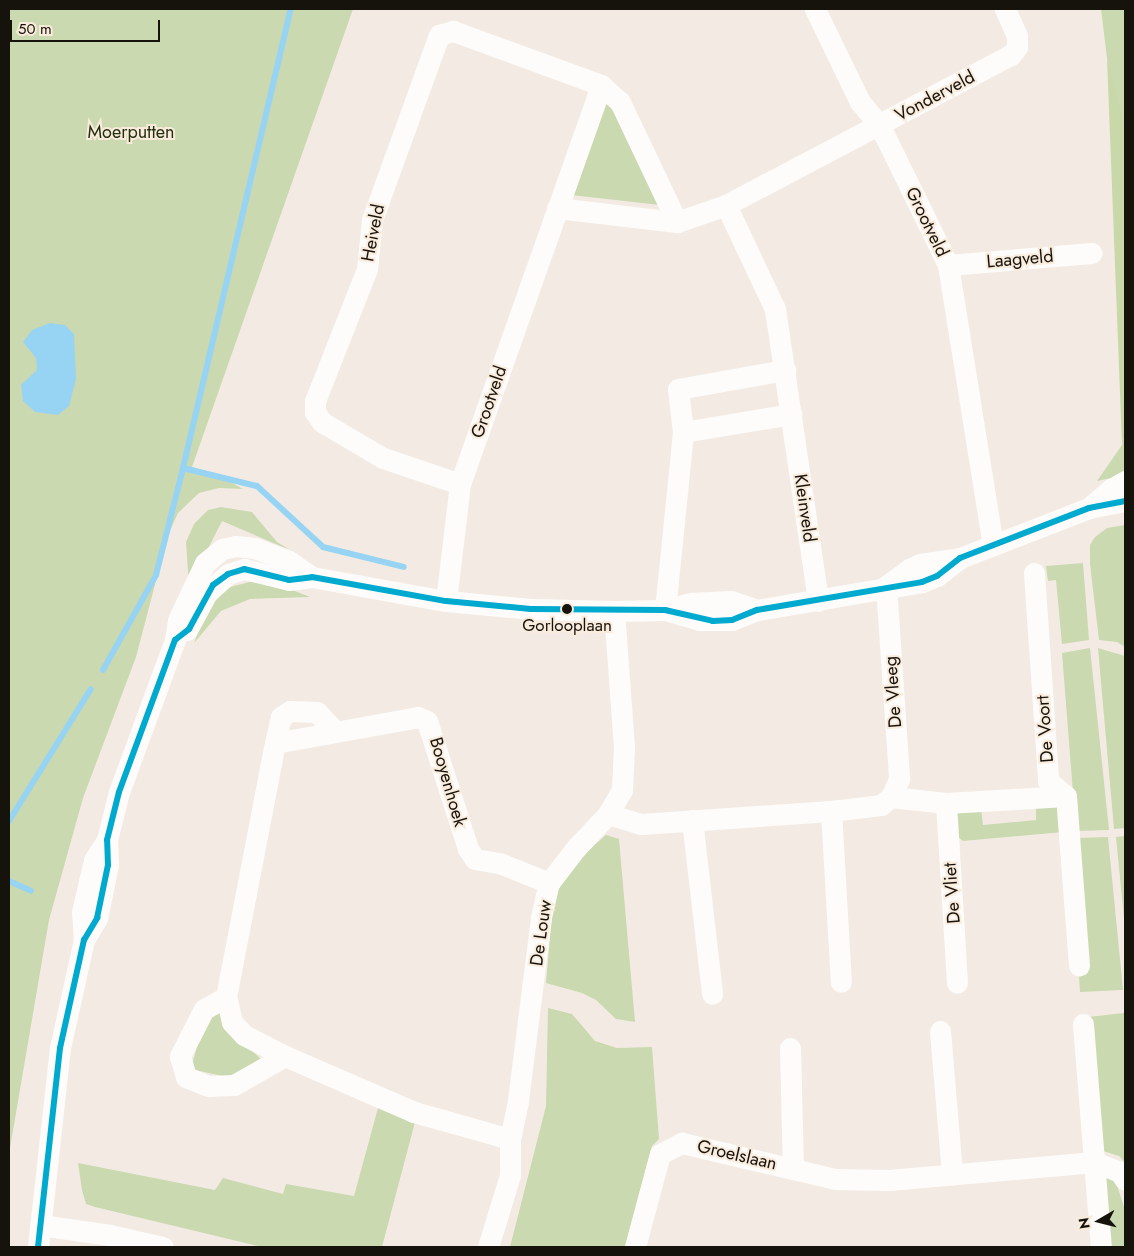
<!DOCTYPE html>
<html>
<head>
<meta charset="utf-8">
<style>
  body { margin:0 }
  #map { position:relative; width:1134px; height:1256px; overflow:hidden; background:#f3ebe3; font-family:Jost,sans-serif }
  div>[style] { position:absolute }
  .green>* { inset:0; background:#cad9af }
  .forest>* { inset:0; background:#c8d8a9 }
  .water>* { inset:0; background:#97d4f3 }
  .stream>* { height:6px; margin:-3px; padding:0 3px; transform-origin:3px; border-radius:3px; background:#97d4f3 }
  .minor>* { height:21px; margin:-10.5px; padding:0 10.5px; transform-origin:10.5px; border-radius:10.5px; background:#fdfcfb }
  .bus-1>* { height:6px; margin:-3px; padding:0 3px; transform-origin:3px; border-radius:3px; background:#00a9ce }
  .dots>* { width:14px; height:14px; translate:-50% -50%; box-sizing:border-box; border:2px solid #faecdc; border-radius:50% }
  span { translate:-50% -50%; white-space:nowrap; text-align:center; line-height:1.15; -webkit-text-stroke:4px #faecdc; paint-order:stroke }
  .bus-label { font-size:17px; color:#16120c }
  .street-label { font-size:18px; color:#16120c }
  .park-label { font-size:18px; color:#22300f }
  .frame { position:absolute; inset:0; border:10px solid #16120c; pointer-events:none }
  .north { position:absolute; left:1074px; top:1196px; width:50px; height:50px; -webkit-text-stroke:4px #faecdc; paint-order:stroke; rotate:262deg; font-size:14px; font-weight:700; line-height:20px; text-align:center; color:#16120c }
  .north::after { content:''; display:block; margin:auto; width:18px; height:22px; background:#16120c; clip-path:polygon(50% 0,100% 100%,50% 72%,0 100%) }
  .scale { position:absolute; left:10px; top:20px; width:150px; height:22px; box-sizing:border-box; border:2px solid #16120c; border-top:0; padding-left:6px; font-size:15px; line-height:18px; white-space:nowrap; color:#16120c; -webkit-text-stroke:4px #faecdc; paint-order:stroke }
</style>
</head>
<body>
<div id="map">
  <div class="green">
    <div style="clip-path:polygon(9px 9px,353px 9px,192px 467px,216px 474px,243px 489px,219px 488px,199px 493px,178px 513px,168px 535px,136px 657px,83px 798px,49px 920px,9px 1154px)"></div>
    <div style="clip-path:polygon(1101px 9px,1125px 9px,1125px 138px,1107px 58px)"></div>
    <div style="clip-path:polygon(609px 102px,660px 205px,571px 195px,604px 103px)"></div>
    <div style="clip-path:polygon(1125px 434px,1125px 475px,1097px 481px,1122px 445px)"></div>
    <div style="clip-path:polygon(221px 507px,252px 512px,277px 542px,290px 550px,222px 521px,189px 586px,186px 542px,194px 524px,208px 510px)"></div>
    <div style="clip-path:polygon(1125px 525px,1125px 647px,1117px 642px,1099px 640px,1090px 564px,1090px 545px,1095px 537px,1107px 528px)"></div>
    <div style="clip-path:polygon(1083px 563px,1089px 640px,1062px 644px,1056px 580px,1048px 581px,1046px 566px)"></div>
    <div style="clip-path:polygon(253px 581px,272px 582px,310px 597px,250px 599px,221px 611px,194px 643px,205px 614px,223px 589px)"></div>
    <div style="clip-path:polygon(1090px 648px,1109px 830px,1076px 831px,1062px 653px)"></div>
    <div style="clip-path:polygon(1098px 648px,1125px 656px,1125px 828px,1114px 829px)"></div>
    <div style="clip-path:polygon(1057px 802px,1063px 832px,963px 841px,958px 837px,956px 814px,960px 809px,981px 808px,983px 825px,1036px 820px,1036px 803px)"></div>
    <div style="clip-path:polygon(606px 835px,619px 839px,635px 1022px,616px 1019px,596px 1000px,582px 993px,546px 983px,552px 913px,559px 884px,576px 861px)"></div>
    <div style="clip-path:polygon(1125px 836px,1125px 929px,1116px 837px)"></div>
    <div style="clip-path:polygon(1108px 837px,1123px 990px,1080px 992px,1079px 976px,1087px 974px,1077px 838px)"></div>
    <div style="clip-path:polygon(548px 1008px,572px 1014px,595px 1041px,617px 1048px,652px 1047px,659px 1139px,652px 1146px,625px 1247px,510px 1247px,546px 1106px)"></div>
    <div style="clip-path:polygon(218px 1011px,228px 1030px,261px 1059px,231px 1078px,191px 1069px,204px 1019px)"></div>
    <div style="clip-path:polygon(1124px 1013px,1125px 1028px,1125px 1162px,1119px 1156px,1100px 1150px,1088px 1017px)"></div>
    <div style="clip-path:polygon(378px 1108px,415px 1122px,382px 1247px,262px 1247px,95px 1207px,86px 1204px,82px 1190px,78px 1163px,215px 1190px,223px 1178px,283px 1194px,286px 1184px,354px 1196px)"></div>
    <div style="clip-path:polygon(1102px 1169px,1114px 1176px,1125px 1210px,1125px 1247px,1109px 1247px)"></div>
  </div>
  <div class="forest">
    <div style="clip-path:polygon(1107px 58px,1125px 130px,1125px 434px,1122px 445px)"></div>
  </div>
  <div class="water">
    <div style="clip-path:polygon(50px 323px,65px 325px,74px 334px,76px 379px,69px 406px,58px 415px,35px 412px,23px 401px,21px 385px,37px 370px,36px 358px,23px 342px,32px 330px)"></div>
  </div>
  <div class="stream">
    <div style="left:183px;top:468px;width:472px;rotate:-76.8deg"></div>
    <div style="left:103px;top:670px;width:109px;rotate:-60.8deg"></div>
    <div style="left:156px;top:575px;width:110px;rotate:-75.8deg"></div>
    <div style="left:183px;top:468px;width:76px;rotate:13.7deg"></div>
    <div style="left:257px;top:486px;width:90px;rotate:42.7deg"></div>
    <div style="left:323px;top:547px;width:83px;rotate:13.9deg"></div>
    <div style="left:9px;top:821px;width:155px;rotate:-58.2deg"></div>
    <div style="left:9px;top:881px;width:24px;rotate:24deg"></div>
  </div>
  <div class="minor">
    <div style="left:815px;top:9px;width:103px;rotate:64.2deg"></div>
    <div style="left:860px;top:102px;width:31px;rotate:50deg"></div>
    <div style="left:880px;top:126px;width:155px;rotate:63.9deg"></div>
    <div style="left:948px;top:265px;width:284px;rotate:80.9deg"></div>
    <div style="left:726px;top:205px;width:115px;rotate:64.8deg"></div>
    <div style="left:775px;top:309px;width:295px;rotate:81.6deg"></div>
    <div style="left:557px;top:208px;width:121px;rotate:6.7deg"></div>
    <div style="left:677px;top:222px;width:52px;rotate:-19.1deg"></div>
    <div style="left:726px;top:205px;width:322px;rotate:-27.8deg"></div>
    <div style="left:1011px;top:55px;width:10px;rotate:-53deg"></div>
    <div style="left:1017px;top:47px;width:11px;rotate:-90deg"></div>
    <div style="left:1017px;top:36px;width:30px;rotate:-114deg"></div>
    <div style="left:948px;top:265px;width:144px;rotate:-4.8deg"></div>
    <div style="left:683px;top:432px;width:43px;rotate:-96.6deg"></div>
    <div style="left:678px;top:389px;width:109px;rotate:-10.1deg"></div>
    <div style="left:460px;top:484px;width:81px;rotate:-161.3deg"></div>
    <div style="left:383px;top:458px;width:71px;rotate:-149.5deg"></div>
    <div style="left:322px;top:422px;width:12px;rotate:-125deg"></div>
    <div style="left:315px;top:412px;width:11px;rotate:-90deg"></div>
    <div style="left:315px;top:401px;width:142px;rotate:-68.5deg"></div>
    <div style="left:367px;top:269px;width:49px;rotate:-84.2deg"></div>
    <div style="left:372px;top:220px;width:197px;rotate:-70.1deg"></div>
    <div style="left:439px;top:35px;width:15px;rotate:-16deg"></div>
    <div style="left:453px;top:31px;width:158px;rotate:20deg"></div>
    <div style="left:601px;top:85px;width:25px;rotate:42deg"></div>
    <div style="left:620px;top:102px;width:133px;rotate:64.6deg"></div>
    <div style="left:1089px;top:508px;width:29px;rotate:-41deg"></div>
    <div style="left:1111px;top:489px;width:16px;rotate:-30deg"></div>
    <div style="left:1034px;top:573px;width:208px;rotate:86.1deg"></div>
    <div style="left:1048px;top:781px;width:23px;rotate:40deg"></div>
    <div style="left:1066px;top:796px;width:170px;rotate:85.6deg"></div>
    <div style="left:886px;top:586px;width:29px;rotate:-36deg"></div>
    <div style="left:909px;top:569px;width:12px;rotate:-24deg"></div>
    <div style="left:920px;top:564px;width:40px;rotate:-8.5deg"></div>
    <div style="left:960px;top:558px;width:138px;rotate:-21.2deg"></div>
    <div style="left:1089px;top:508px;width:37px;rotate:-11deg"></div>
    <div style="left:886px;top:586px;width:193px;rotate:86.1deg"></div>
    <div style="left:899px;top:779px;width:20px;rotate:114deg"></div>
    <div style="left:446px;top:601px;width:118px;rotate:-83.2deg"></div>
    <div style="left:460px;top:484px;width:423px;rotate:-70.5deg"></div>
    <div style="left:665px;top:610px;width:35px;rotate:16deg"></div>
    <div style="left:699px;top:620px;width:33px"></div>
    <div style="left:732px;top:620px;width:27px;rotate:-22deg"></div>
    <div style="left:757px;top:610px;width:167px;rotate:-9.6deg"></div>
    <div style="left:922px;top:582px;width:16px;rotate:-22deg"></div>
    <div style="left:937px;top:576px;width:29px;rotate:-38deg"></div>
    <div style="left:665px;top:610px;width:179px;rotate:-84.2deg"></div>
    <div style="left:683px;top:432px;width:110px;rotate:-9.4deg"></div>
    <div style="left:187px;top:630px;width:42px;rotate:-61.6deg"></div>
    <div style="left:207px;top:593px;width:28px;rotate:-42deg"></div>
    <div style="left:228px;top:574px;width:17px;rotate:-17deg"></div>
    <div style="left:244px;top:569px;width:46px;rotate:13.7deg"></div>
    <div style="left:289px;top:580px;width:23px;rotate:-7deg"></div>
    <div style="left:275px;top:743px;width:27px;rotate:-77deg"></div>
    <div style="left:281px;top:717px;width:11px;rotate:-34deg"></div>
    <div style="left:290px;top:711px;width:27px;rotate:2deg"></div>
    <div style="left:317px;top:712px;width:25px;rotate:47deg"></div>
    <div style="left:946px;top:803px;width:180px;rotate:86.5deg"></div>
    <div style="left:831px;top:811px;width:171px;rotate:86.7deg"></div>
    <div style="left:608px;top:814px;width:34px;rotate:17deg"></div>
    <div style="left:641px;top:824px;width:190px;rotate:-3.9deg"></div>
    <div style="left:831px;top:811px;width:50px;rotate:-6.8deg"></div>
    <div style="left:881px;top:805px;width:13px;rotate:-39deg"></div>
    <div style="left:891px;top:797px;width:55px;rotate:6.2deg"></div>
    <div style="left:946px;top:803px;width:120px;rotate:-3.3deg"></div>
    <div style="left:692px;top:820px;width:175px;rotate:83.4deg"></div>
    <div style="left:84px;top:940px;width:26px;rotate:-59deg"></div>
    <div style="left:97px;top:918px;width:54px;rotate:-78.3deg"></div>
    <div style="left:108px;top:865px;width:25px;rotate:-92deg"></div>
    <div style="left:107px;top:840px;width:49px;rotate:-76deg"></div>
    <div style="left:119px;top:792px;width:162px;rotate:-69.8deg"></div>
    <div style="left:175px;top:640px;width:20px;rotate:-81deg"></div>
    <div style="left:178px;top:620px;width:63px;rotate:-64.7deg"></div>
    <div style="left:205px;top:563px;width:22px;rotate:-39deg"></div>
    <div style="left:222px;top:549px;width:14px;rotate:-12deg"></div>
    <div style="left:236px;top:546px;width:19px;rotate:6deg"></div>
    <div style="left:255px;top:548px;width:36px;rotate:21deg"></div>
    <div style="left:289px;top:561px;width:28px;rotate:35deg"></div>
    <div style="left:312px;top:577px;width:136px;rotate:10.2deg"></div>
    <div style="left:446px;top:601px;width:85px;rotate:5.4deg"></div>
    <div style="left:531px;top:609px;width:83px;rotate:1.4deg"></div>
    <div style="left:614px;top:611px;width:51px;rotate:-1.1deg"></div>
    <div style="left:665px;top:610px;width:28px;rotate:-15deg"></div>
    <div style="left:692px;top:603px;width:39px;rotate:-3deg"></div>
    <div style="left:731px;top:601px;width:28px;rotate:19deg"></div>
    <div style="left:226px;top:997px;width:25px;rotate:151deg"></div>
    <div style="left:204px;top:1009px;width:53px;rotate:117.1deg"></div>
    <div style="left:180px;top:1056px;width:22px;rotate:74deg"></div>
    <div style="left:186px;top:1077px;width:24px;rotate:22deg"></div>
    <div style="left:208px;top:1086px;width:26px;rotate:-2deg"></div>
    <div style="left:234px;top:1085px;width:59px;rotate:-29.6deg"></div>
    <div style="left:1083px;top:1024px;width:224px;rotate:85.4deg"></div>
    <div style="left:940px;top:1031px;width:144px;rotate:85.2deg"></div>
    <div style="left:790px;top:1048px;width:121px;rotate:88.6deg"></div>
    <div style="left:510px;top:1139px;width:100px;rotate:-164.3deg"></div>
    <div style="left:414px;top:1112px;width:141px;rotate:-156.5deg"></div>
    <div style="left:285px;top:1056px;width:46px;rotate:-152.9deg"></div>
    <div style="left:244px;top:1035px;width:18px;rotate:-133deg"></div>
    <div style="left:232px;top:1022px;width:26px;rotate:-103deg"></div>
    <div style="left:226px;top:997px;width:259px;rotate:-79.1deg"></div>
    <div style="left:275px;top:743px;width:145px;rotate:-10.3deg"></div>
    <div style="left:418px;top:717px;width:10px;rotate:24deg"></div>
    <div style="left:427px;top:721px;width:134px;rotate:72.2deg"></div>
    <div style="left:468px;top:849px;width:12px;rotate:55deg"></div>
    <div style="left:475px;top:859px;width:27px;rotate:10deg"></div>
    <div style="left:502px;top:864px;width:51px;rotate:22deg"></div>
    <div style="left:40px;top:1225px;width:71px;rotate:8.1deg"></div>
    <div style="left:110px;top:1235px;width:54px;rotate:12.8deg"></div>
    <div style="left:38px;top:1247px;width:200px;rotate:-83.7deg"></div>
    <div style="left:60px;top:1048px;width:111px;rotate:-77.5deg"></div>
    <div style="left:84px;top:940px;width:28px;rotate:-94deg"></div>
    <div style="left:82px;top:912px;width:53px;rotate:-77deg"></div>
    <div style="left:94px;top:860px;width:24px;rotate:-57deg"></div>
    <div style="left:488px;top:1247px;width:75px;rotate:-73deg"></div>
    <div style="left:510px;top:1175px;width:36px;rotate:-90deg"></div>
    <div style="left:510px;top:1139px;width:40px;rotate:-78deg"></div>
    <div style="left:518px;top:1100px;width:184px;rotate:-82.8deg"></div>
    <div style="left:541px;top:917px;width:35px;rotate:-77deg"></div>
    <div style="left:549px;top:883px;width:44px;rotate:-52.4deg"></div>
    <div style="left:576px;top:848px;width:47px;rotate:-46.7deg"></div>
    <div style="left:608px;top:814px;width:28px;rotate:-60deg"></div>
    <div style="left:622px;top:790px;width:43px;rotate:-87.3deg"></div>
    <div style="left:624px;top:747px;width:136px;rotate:-94.2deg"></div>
    <div style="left:635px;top:1247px;width:96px;rotate:-75deg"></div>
    <div style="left:660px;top:1154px;width:25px;rotate:-27deg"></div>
    <div style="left:682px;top:1143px;width:157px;rotate:13.2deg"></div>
    <div style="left:835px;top:1179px;width:54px;rotate:1.1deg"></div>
    <div style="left:889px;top:1180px;width:206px;rotate:-5deg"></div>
    <div style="left:1094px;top:1162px;width:28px;rotate:21deg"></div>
    <div style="left:1120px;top:1172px;width:9px;rotate:58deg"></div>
  </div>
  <div class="bus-1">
    <div style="left:38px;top:1247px;width:200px;rotate:-83.7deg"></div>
    <div style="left:60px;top:1048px;width:111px;rotate:-77.5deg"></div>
    <div style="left:84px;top:940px;width:26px;rotate:-59deg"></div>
    <div style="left:97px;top:918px;width:54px;rotate:-78.3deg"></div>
    <div style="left:108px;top:865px;width:25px;rotate:-92deg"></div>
    <div style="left:107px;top:840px;width:49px;rotate:-76deg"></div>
    <div style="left:119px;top:792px;width:162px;rotate:-69.8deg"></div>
    <div style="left:175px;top:640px;width:18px;rotate:-38deg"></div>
    <div style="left:189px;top:629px;width:50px;rotate:-61.4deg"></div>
    <div style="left:213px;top:585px;width:19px;rotate:-36deg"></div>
    <div style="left:228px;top:574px;width:17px;rotate:-17deg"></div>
    <div style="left:244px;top:569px;width:46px;rotate:13.7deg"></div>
    <div style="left:289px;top:580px;width:23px;rotate:-7deg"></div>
    <div style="left:312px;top:577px;width:136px;rotate:10.2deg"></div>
    <div style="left:446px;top:601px;width:85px;rotate:5.4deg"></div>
    <div style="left:531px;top:609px;width:134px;rotate:0.4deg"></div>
    <div style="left:665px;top:610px;width:49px;rotate:12.9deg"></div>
    <div style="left:713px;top:621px;width:19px;rotate:-3deg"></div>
    <div style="left:732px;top:620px;width:27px;rotate:-22deg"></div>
    <div style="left:757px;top:610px;width:167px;rotate:-9.6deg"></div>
    <div style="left:922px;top:582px;width:16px;rotate:-22deg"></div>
    <div style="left:937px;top:576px;width:29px;rotate:-38deg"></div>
    <div style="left:960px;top:558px;width:138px;rotate:-21.2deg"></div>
    <div style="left:1089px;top:508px;width:37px;rotate:-11deg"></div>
  </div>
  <div class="dots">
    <div style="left:567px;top:609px;background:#16120c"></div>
  </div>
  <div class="bus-label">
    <span style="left:567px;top:626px">Gorlooplaan</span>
  </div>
  <div class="street-label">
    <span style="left:935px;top:96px;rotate:-28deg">Vonderveld</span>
    <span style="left:927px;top:222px;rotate:64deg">Grootveld</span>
    <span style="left:373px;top:233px;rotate:-79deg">Heiveld</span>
    <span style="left:1020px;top:259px;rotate:-5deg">Laagveld</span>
    <span style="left:489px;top:402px;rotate:-71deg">Grootveld</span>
    <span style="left:805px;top:508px;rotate:82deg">Kleinveld</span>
    <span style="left:893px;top:692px;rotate:-94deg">De Vleeg</span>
    <span style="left:1045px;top:729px;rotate:-94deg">De Voort</span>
    <span style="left:448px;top:782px;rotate:74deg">Booyenhoek</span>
    <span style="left:952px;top:893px;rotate:-94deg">De Vliet</span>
    <span style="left:541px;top:933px;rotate:-82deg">De Louw</span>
    <span style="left:737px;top:1155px;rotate:13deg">Groelslaan</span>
  </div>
  <div class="park-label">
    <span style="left:131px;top:132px">Moerputten</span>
  </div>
  <div class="frame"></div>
  <div class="north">N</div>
  <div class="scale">50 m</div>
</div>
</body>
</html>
